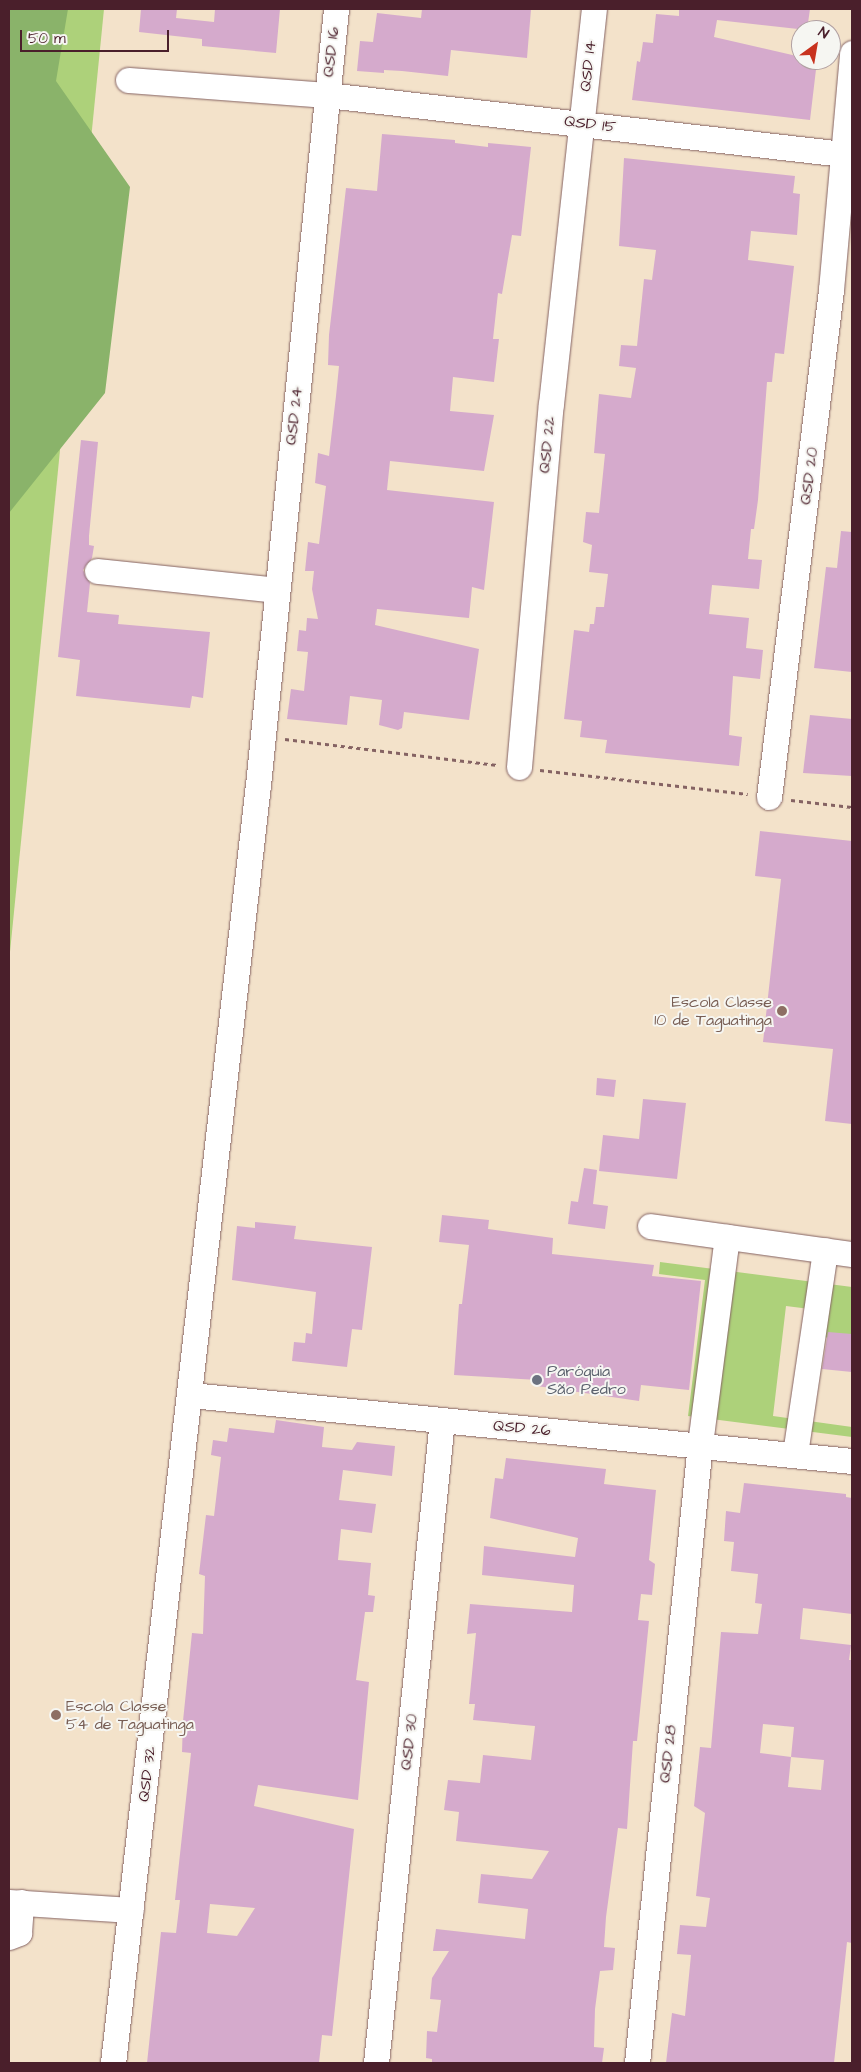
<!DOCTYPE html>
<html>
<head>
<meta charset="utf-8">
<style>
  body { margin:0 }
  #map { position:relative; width:861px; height:2072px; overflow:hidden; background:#f3e2ca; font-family:"Architects Daughter",sans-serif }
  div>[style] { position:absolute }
  .green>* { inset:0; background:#add17a }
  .forest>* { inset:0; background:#8ab36a }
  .building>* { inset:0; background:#d5aacc }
  .path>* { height:3px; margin-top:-1.5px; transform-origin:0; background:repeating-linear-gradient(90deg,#856363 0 4px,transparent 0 8px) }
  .roads { filter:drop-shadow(0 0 1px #856363) drop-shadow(0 0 1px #856363) }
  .minor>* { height:25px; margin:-12.5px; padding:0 12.5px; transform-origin:12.5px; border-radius:12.5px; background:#fff }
  .dots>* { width:14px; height:14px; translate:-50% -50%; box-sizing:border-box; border:2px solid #f6f6f2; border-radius:50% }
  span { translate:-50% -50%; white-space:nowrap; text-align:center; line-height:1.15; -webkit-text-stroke:4px #f6f6f2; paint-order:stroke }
  .street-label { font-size:16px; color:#4a1f2b }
  .education-label { font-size:16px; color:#785e54 }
  .right { translate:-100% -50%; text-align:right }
  .left { translate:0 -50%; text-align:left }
  .worship-label { font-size:16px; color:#5b616d }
  .frame { position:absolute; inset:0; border:10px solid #4a1f2b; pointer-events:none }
  .north { position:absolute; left:791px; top:20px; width:50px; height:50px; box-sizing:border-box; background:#f6f6f2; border:1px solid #b1a0a2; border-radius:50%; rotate:32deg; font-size:14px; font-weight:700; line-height:20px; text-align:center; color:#4a1f2b }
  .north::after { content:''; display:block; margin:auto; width:18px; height:22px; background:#c8321e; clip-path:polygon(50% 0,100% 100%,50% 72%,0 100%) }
  .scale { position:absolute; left:20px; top:30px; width:149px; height:22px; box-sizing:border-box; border:2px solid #4a1f2b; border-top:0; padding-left:6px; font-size:15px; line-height:18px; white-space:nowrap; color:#4a1f2b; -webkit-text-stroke:4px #f6f6f2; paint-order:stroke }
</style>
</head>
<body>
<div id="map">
  <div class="green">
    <div style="clip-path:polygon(9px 9px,104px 9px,9px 962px)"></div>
    <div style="clip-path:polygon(660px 1262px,852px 1287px,852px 1341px,823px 1337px,826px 1311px,786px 1306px,773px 1416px,852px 1427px,852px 1437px,688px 1416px,705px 1280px,659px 1274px)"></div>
  </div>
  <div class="forest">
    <div style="clip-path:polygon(9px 9px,68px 9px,56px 81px,130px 187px,105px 393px,9px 513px)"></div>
  </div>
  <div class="building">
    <div style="clip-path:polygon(141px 9px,177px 9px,176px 18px,214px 22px,215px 9px,280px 9px,276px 53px,202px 46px,202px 39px,139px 32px)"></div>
    <div style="clip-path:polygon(422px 9px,531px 9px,527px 58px,451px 50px,448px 76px,402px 71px,384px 70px,384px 73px,357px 71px,360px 41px,373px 42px,377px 13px,421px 18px)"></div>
    <div style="clip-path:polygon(679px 9px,810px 9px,807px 30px,717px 20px,714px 37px,801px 57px,801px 60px,817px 61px,810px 120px,632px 100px,637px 61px,640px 62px,643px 42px,653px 43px,656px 14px,679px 16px)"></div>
    <div style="clip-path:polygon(382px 134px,455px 140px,455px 143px,488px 147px,488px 143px,531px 147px,521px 236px,512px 235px,502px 294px,498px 293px,493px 339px,499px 339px,494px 382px,453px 377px,450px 411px,494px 415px,484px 471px,390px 461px,387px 490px,494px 502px,484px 590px,472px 587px,469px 618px,377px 609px,375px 625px,479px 649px,469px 720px,404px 712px,402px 728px,398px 730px,379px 725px,382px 700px,350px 696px,347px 725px,287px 719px,291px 689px,304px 691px,308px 652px,297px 651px,299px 630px,306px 631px,307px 618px,318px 619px,312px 589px,314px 571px,305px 571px,308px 542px,319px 544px,326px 486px,315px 483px,318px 453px,329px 456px,336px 396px,339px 366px,328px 365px,329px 335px,346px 188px,377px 191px)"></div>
    <div style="clip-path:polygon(624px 158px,795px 176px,793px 193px,800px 194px,797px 235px,751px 231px,748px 260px,794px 266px,784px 354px,775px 353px,772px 382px,767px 382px,758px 500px,754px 529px,751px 529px,748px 559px,762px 560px,759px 589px,712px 585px,709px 614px,749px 618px,746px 648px,763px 650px,760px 679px,733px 676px,729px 735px,742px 737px,739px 766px,605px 753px,607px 740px,580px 737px,582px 721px,564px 719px,574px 630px,589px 632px,590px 624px,594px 624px,596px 607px,604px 607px,608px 574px,589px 572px,592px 545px,583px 542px,586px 512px,599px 513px,605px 454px,594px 453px,599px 394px,631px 398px,636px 368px,619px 366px,621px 345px,637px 346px,644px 279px,652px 280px,656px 250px,619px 246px)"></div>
    <div style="clip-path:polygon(81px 440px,98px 442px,89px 536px,89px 545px,94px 546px,92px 558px,83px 570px,90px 583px,87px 612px,119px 615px,118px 624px,210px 632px,203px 698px,192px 696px,190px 708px,76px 696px,80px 660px,58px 657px)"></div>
    <div style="clip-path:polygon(841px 531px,852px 532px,852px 672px,814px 668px,826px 567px,837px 568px)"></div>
    <div style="clip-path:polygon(810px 715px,852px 719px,852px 776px,803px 773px)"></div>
    <div style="clip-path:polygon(760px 831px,852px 841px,852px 1124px,825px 1121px,833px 1049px,763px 1042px,781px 879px,755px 876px)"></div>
    <div style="clip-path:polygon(597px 1078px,616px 1080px,614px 1097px,596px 1095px)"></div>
    <div style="clip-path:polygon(643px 1099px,686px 1103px,677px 1179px,599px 1171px,603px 1135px,639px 1139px)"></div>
    <div style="clip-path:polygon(584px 1168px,597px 1170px,593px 1204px,608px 1206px,605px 1229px,568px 1224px,571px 1201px,578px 1202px)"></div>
    <div style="clip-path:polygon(442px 1215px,489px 1220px,488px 1229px,553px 1238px,552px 1254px,654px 1265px,652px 1276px,701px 1281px,689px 1390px,641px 1385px,639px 1401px,537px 1386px,538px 1380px,454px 1375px,459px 1304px,462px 1304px,469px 1245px,439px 1242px)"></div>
    <div style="clip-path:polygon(255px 1222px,296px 1226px,294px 1239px,372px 1247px,362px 1330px,352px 1329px,347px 1367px,292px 1361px,294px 1342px,305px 1343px,306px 1333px,312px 1334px,316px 1292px,232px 1280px,237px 1226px,255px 1228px)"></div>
    <div style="clip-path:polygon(828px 1332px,852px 1334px,852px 1372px,822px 1369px)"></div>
    <div style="clip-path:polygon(evenodd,276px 1420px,324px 1427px,322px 1447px,352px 1450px,357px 1442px,395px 1446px,392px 1476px,343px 1470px,339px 1500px,376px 1504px,372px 1533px,341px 1529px,338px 1560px,371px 1563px,368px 1595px,375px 1596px,373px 1612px,365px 1612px,356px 1680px,369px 1682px,358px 1800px,258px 1785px,254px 1806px,354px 1829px,332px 2036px,322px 2035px,319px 2063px,147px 2063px,161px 1932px,176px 1933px,180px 1900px,175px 1900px,191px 1753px,182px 1752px,183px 1721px,192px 1633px,203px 1634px,205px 1576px,199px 1574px,206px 1515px,214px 1516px,221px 1457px,211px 1455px,213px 1440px,227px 1442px,229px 1428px,274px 1433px,276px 1420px,210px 1904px,255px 1908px,237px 1936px,207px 1933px,210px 1904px)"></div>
    <div style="clip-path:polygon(506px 1458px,606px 1469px,604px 1484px,656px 1490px,649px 1560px,655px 1564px,652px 1595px,641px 1594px,638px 1620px,649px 1621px,637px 1741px,633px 1741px,627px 1829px,618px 1828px,606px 1917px,604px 1947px,615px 1948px,613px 1970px,600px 1971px,595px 2009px,594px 2047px,604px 2048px,602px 2063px,432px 2063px,432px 2059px,426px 2058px,427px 2031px,437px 2032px,441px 2000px,430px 1999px,432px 1978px,449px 1951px,433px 1951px,436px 1929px,525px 1939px,528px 1909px,478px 1903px,481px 1874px,532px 1879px,549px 1851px,456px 1841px,459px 1812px,444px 1810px,448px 1780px,480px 1783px,483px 1755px,531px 1760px,535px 1726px,473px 1720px,475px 1704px,469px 1704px,476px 1633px,467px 1634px,470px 1604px,572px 1612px,574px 1585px,482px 1575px,484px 1546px,575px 1557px,578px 1538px,490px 1518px,495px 1478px,503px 1479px)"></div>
    <div style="clip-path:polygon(evenodd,744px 1483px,846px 1494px,846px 1497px,852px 1498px,852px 1614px,803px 1608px,800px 1639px,851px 1645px,849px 1660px,852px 1660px,852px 1943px,847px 1942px,834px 2063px,666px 2063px,672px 2013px,685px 2016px,691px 1955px,677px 1954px,680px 1925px,706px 1927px,710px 1898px,696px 1896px,705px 1813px,694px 1806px,700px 1747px,711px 1748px,721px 1632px,758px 1634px,762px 1604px,755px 1603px,758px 1574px,731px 1571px,734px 1542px,724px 1541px,726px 1511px,740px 1513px,744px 1483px,763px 1724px,794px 1727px,791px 1757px,760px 1753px,763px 1724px,744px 1483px,791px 1757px,824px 1760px,821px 1790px,788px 1787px,791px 1757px)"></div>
  </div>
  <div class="path">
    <div style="left:285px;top:739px;width:214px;rotate:7deg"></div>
    <div style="left:540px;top:770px;width:209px;rotate:6.6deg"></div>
    <div style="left:791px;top:800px;width:61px;rotate:6.5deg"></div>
  </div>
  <div class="roads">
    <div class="minor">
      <div style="left:128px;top:80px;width:200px;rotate:4.3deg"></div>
      <div style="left:327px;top:95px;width:528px;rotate:6.52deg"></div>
      <div style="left:97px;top:571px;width:181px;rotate:6deg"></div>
      <div style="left:519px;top:767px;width:364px;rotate:-85deg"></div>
      <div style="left:551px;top:404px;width:397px;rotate:-83.8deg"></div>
      <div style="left:769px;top:797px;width:511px;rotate:-83.03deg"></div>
      <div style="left:831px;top:290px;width:238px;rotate:-84.9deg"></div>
      <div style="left:650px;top:1226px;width:204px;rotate:7.9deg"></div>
      <div style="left:191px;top:1395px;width:664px;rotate:5.7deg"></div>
      <div style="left:795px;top:1454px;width:206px;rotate:-81.6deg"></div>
      <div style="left:9px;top:1902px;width:122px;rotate:3.8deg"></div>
      <div style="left:9px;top:1937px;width:11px;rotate:-22deg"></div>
      <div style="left:19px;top:1933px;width:31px;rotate:-86deg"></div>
      <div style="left:113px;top:2063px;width:1286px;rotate:-83.53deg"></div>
      <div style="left:258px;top:785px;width:780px;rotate:-84.26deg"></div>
      <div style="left:376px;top:2063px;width:646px;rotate:-84.14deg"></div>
      <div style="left:637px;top:2063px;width:622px;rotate:-84.19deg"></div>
      <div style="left:700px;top:1444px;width:209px;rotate:-82.6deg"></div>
    </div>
  </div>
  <div class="dots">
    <div style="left:782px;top:1011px;background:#8d6e63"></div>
    <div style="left:537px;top:1380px;background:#6b7280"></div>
    <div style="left:56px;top:1715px;background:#8d6e63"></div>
  </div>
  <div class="street-label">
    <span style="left:331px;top:52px;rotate:-84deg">QSD 16</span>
    <span style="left:588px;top:66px;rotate:-84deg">QSD 14</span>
    <span style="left:590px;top:124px;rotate:7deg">QSD 15</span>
    <span style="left:294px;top:416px;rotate:-84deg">QSD 24</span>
    <span style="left:547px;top:445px;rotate:-85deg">QSD 22</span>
    <span style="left:809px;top:476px;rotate:-83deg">QSD 20</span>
    <span style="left:522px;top:1428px;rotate:5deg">QSD 26</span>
    <span style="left:409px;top:1742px;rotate:-84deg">QSD 30</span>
    <span style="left:668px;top:1754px;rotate:-84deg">QSD 28</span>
    <span style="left:147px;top:1774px;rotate:-83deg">QSD 32</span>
  </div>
  <div class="education-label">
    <span class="right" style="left:772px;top:1011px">Escola Classe<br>10 de Taguatinga</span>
    <span class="left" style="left:66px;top:1715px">Escola Classe<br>54 de Taguatinga</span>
  </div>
  <div class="worship-label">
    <span class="left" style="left:547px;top:1380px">Paróquia<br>São Pedro</span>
  </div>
  <div class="frame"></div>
  <div class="north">N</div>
  <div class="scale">50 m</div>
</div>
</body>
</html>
